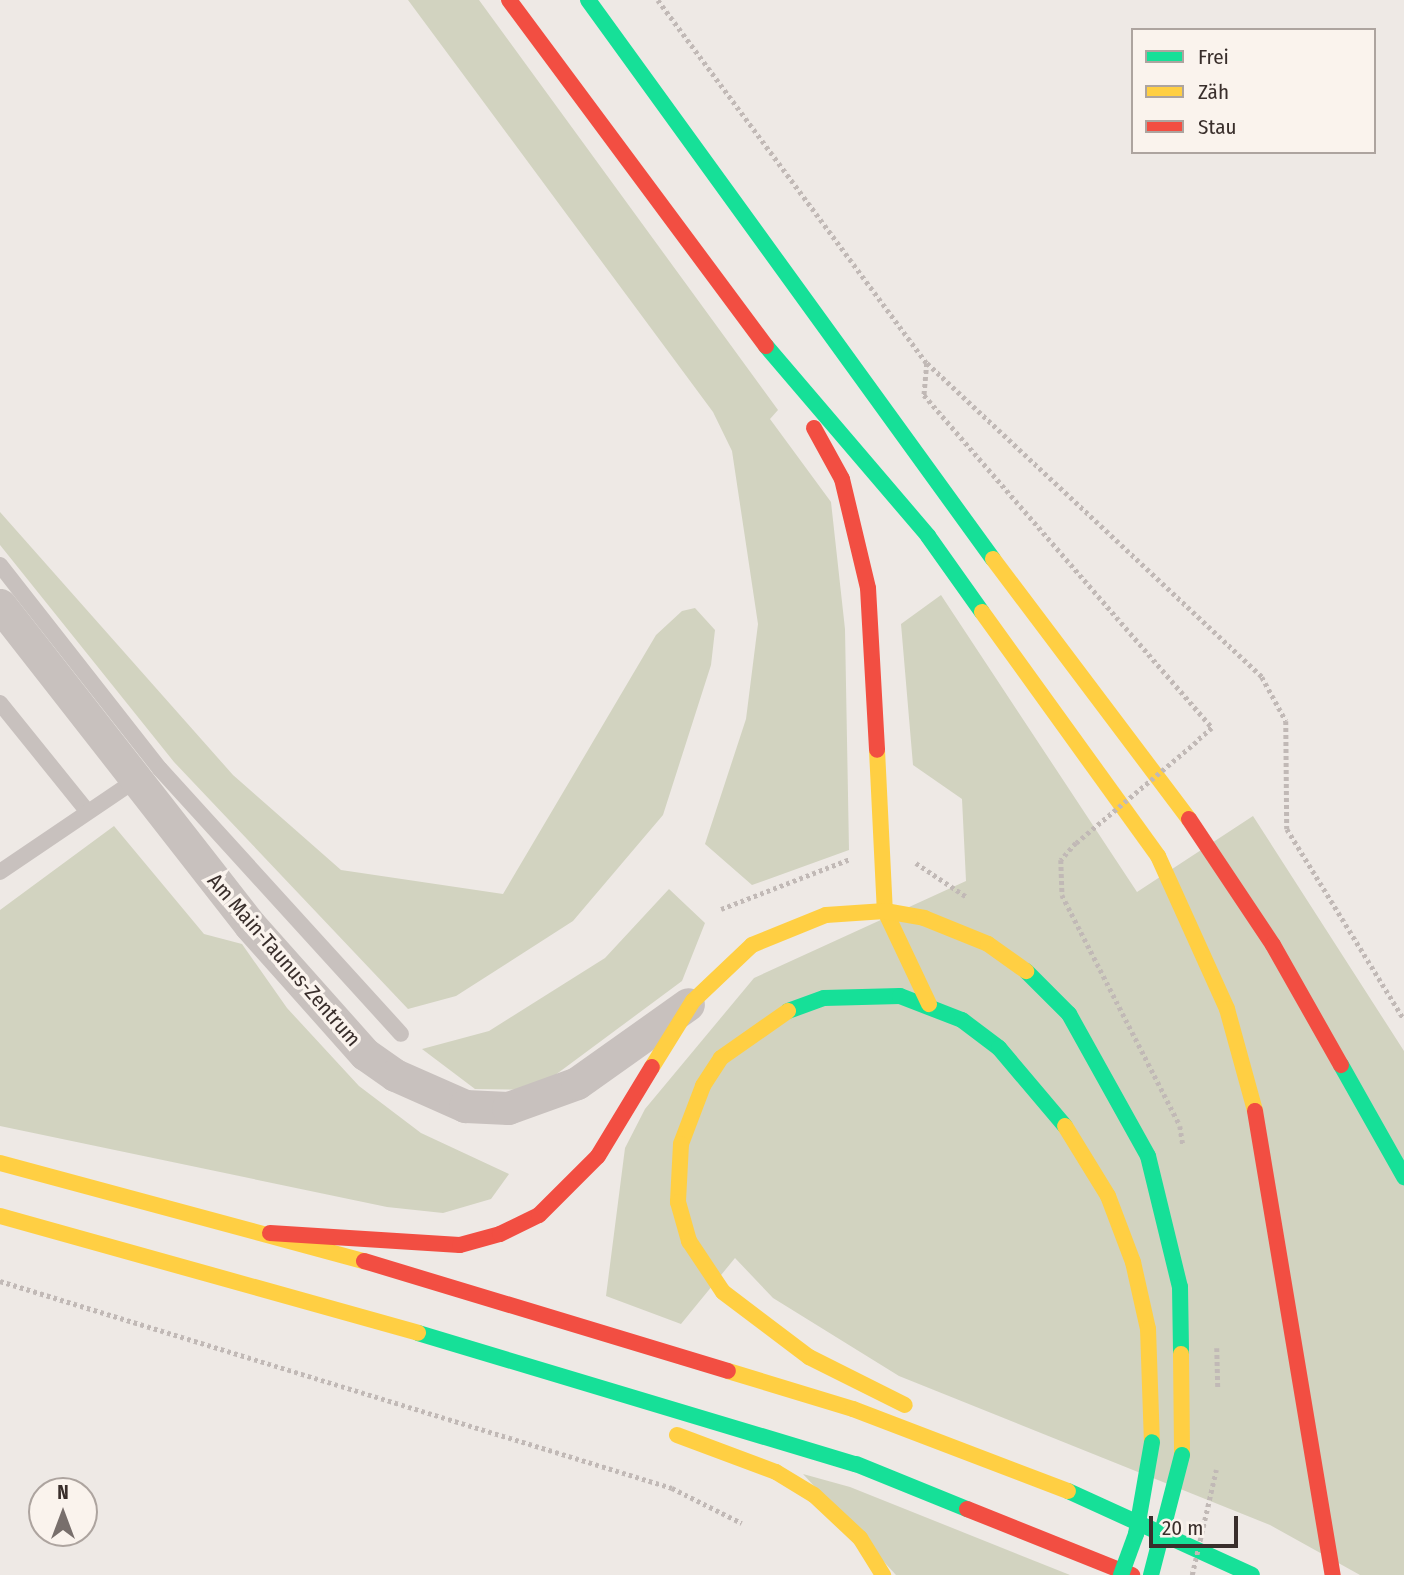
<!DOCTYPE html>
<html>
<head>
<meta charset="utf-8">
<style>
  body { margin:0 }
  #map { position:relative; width:1404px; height:1575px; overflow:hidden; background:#eee9e5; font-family:"Fira Sans Condensed",sans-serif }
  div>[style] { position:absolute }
  .green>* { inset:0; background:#d2d3c0 }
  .path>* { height:4.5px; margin-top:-2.25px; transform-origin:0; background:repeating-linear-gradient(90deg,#c1b9b6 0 3.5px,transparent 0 7px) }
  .lane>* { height:16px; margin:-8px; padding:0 8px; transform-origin:8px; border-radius:8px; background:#c8c1be }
  .street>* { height:33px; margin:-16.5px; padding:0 16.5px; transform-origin:16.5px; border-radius:16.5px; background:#c8c1be }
  .fast>* { height:16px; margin:-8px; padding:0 8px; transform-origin:8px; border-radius:8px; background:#16e098 }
  .slow>* { height:16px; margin:-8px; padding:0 8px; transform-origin:8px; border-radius:8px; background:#ffcf43 }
  .jam>* { height:16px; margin:-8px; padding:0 8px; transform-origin:8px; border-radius:8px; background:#f24e42 }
  .path-bridge>* { height:4.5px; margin-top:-2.25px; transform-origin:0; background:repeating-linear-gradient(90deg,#c1b9b6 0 3.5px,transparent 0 7px) }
  .fast-bridge>* { height:16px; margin:-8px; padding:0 8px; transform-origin:8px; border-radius:8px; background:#16e098 }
  span { translate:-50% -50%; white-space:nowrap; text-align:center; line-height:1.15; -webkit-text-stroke:7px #faf3ed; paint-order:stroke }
  .street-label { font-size:21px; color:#392e2b }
  .legend { position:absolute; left:1131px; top:28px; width:245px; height:126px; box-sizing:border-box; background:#faf3ed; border:2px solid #ada49f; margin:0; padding:9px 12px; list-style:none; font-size:21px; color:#392e2b }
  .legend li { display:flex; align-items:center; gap:14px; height:35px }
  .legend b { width:35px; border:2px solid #ada49f }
  .north { position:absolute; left:28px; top:1477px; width:70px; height:70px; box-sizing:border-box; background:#faf3ed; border:2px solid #ada49f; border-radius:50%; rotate:0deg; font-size:19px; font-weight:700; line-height:28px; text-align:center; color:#392e2b }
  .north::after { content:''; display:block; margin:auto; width:24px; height:32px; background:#786f6c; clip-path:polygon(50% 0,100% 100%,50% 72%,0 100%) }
  .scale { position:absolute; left:1149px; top:1516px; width:89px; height:32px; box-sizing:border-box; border:4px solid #392e2b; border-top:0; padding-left:9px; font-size:21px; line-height:24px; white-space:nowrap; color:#392e2b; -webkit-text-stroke:5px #faf3ed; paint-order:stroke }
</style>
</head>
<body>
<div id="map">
  <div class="green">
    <div style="clip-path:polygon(408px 0,479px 0,778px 410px,770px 419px,831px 502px,845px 629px,849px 850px,752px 885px,705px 844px,746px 719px,758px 624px,732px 451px,713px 412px)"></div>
    <div style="clip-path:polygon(0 512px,233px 775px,341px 870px,503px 894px,656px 635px,682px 611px,695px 608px,715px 630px,711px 665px,663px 815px,573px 921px,456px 996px,408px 1009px,174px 762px,0 545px)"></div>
    <div style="clip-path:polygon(941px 595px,1137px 892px,1253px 816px,1404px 1051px,1404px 1575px,1360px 1575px,1270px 1525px,899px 1376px,773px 1298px,735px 1258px,681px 1324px,606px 1296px,625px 1148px,645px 1109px,754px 978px,966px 881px,962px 799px,913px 765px,901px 624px)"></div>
    <div style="clip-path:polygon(114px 826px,204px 934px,242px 944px,287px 1008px,359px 1086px,421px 1133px,509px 1174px,491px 1199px,443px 1213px,387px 1207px,0 1126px,0 910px)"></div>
    <div style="clip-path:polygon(669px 889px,705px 923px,682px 981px,535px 1090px,475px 1089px,422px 1049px,489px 1031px,605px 958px)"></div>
    <div style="clip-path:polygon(803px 1474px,850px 1487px,1070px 1575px,896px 1575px)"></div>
  </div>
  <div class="path">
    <div style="left:658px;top:0;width:452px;rotate:53.5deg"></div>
    <div style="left:927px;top:363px;width:459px;rotate:43.1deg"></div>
    <div style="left:1262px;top:677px;width:50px;rotate:61.4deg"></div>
    <div style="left:1286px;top:721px;width:108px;rotate:89.5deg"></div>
    <div style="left:1287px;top:829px;width:223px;rotate:58.4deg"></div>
    <div style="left:927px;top:363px;width:32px;rotate:95deg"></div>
    <div style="left:924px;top:395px;width:440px;rotate:49.1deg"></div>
    <div style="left:1212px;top:728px;width:20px;rotate:139deg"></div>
    <div style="left:1076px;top:843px;width:23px;rotate:131deg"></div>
    <div style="left:1061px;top:860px;width:35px;rotate:88deg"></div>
    <div style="left:1062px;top:895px;width:259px;rotate:62.9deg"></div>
    <div style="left:1180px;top:1126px;width:20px;rotate:81deg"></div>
    <div style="left:916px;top:863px;width:61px;rotate:33.7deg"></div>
    <div style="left:721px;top:909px;width:138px;rotate:-21.2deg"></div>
    <div style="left:0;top:1281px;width:703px;rotate:17.12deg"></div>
    <div style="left:672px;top:1488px;width:78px;rotate:26.6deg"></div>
    <div style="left:1217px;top:1348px;width:40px;rotate:88.6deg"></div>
  </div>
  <div class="lane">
    <div style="left:0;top:565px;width:259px;rotate:51.9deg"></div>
    <div style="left:160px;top:769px;width:358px;rotate:47.7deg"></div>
    <div style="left:0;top:703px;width:139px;rotate:51.1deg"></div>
    <div style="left:0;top:872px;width:161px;rotate:-34.1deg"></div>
  </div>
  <div class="street">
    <div style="left:0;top:605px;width:406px;rotate:52deg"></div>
    <div style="left:250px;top:925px;width:173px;rotate:48.3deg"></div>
    <div style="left:365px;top:1054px;width:37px;rotate:35deg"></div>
    <div style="left:395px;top:1075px;width:77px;rotate:23.9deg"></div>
    <div style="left:465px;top:1106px;width:43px;rotate:2.7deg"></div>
    <div style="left:508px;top:1108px;width:73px;rotate:-19.9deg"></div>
    <div style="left:577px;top:1083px;width:136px;rotate:-35.4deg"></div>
  </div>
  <div class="fast">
    <div style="left:588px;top:0;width:690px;rotate:54.08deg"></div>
    <div style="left:766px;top:346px;width:250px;rotate:49.5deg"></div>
    <div style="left:928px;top:536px;width:93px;rotate:54.6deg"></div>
    <div style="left:1026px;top:971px;width:61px;rotate:45deg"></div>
    <div style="left:1069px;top:1014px;width:162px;rotate:60.9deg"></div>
    <div style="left:1148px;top:1156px;width:135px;rotate:76.3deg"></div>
    <div style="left:1180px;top:1287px;width:67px;rotate:89.1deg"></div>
    <div style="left:788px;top:1011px;width:38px;rotate:-20deg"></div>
    <div style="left:824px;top:998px;width:76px;rotate:-1.5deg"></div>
    <div style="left:900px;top:996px;width:66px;rotate:21.2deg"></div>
    <div style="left:962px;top:1020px;width:46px;rotate:37.1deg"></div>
    <div style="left:999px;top:1048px;width:102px;rotate:49.8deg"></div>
    <div style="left:1341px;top:1065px;width:129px;rotate:60.6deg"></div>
    <div style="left:418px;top:1333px;width:457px;rotate:16.7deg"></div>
    <div style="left:856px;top:1464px;width:120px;rotate:22.1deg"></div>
    <div style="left:1068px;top:1491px;width:202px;rotate:24.5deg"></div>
  </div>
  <div class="slow">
    <div style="left:993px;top:559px;width:326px;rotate:53deg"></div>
    <div style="left:982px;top:612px;width:301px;rotate:54.2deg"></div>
    <div style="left:877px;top:750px;width:161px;rotate:87.2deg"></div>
    <div style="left:885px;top:911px;width:103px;rotate:64.7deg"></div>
    <div style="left:1158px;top:856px;width:168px;rotate:65.7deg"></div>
    <div style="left:1227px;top:1009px;width:106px;rotate:74.6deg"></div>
    <div style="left:788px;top:1011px;width:82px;rotate:145deg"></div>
    <div style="left:721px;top:1058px;width:33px;rotate:123deg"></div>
    <div style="left:703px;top:1086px;width:62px;rotate:110.8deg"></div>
    <div style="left:681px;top:1144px;width:58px;rotate:93deg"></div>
    <div style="left:678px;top:1202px;width:41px;rotate:74.2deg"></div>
    <div style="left:689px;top:1241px;width:61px;rotate:56.3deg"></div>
    <div style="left:723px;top:1292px;width:108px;rotate:37.1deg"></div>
    <div style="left:809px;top:1357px;width:107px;rotate:26.6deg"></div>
    <div style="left:652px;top:1067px;width:78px;rotate:-58.2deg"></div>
    <div style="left:693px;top:1001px;width:81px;rotate:-43.5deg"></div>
    <div style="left:752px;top:945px;width:80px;rotate:-22.1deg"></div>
    <div style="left:826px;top:915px;width:59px;rotate:-3.9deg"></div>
    <div style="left:885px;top:911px;width:40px;rotate:10deg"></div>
    <div style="left:924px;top:918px;width:69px;rotate:22.1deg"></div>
    <div style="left:988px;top:944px;width:47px;rotate:35.4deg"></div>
    <div style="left:1065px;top:1126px;width:82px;rotate:58.4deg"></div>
    <div style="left:1108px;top:1196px;width:71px;rotate:69.3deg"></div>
    <div style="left:1133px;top:1262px;width:69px;rotate:77.4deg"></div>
    <div style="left:1148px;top:1329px;width:113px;rotate:88deg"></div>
    <div style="left:0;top:1163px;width:377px;rotate:15.1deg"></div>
    <div style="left:0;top:1216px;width:434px;rotate:15.6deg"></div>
    <div style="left:1181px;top:1354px;width:101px;rotate:89.4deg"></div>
    <div style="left:728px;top:1371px;width:131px;rotate:16.9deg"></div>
    <div style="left:853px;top:1409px;width:230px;rotate:20.9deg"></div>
    <div style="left:677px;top:1435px;width:106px;rotate:20.5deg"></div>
    <div style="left:776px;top:1472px;width:44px;rotate:31.2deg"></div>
    <div style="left:814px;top:1495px;width:63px;rotate:43.1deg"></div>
    <div style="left:860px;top:1538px;width:44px;rotate:58.1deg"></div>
  </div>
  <div class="jam">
    <div style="left:509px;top:0;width:431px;rotate:53.4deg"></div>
    <div style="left:814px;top:428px;width:58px;rotate:61.2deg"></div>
    <div style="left:842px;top:479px;width:112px;rotate:76.6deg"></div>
    <div style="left:868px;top:588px;width:162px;rotate:86.8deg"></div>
    <div style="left:1189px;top:819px;width:151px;rotate:56.3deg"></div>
    <div style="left:1273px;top:945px;width:138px;rotate:60.5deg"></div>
    <div style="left:1255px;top:1111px;width:471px;rotate:80.5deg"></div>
    <div style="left:270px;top:1233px;width:190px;rotate:3.6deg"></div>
    <div style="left:460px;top:1245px;width:41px;rotate:-15.4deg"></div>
    <div style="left:500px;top:1234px;width:43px;rotate:-26deg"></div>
    <div style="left:539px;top:1215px;width:83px;rotate:-45deg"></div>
    <div style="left:598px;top:1156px;width:104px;rotate:-58.8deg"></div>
    <div style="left:364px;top:1261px;width:380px;rotate:16.8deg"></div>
    <div style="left:967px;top:1509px;width:178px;rotate:21.8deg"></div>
  </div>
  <div class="path-bridge">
    <div style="left:1076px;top:843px;width:158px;rotate:-40.1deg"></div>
    <div style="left:1192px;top:1575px;width:108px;rotate:-77.1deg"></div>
  </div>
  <div class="fast-bridge">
    <div style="left:1121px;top:1575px;width:44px;rotate:-69.9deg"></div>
    <div style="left:1136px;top:1534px;width:93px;rotate:-80.1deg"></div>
    <div style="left:1151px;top:1575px;width:124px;rotate:-75.5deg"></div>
  </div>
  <div class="street-label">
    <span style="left:284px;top:960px;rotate:49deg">Am Main-Taunus-Zentrum</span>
  </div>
  <ul class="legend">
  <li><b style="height:9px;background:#16e098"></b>Frei</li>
  <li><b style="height:9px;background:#ffcf43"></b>Zäh</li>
  <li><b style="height:9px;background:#f24e42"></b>Stau</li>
  </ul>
  <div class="north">N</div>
  <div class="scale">20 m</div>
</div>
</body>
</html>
